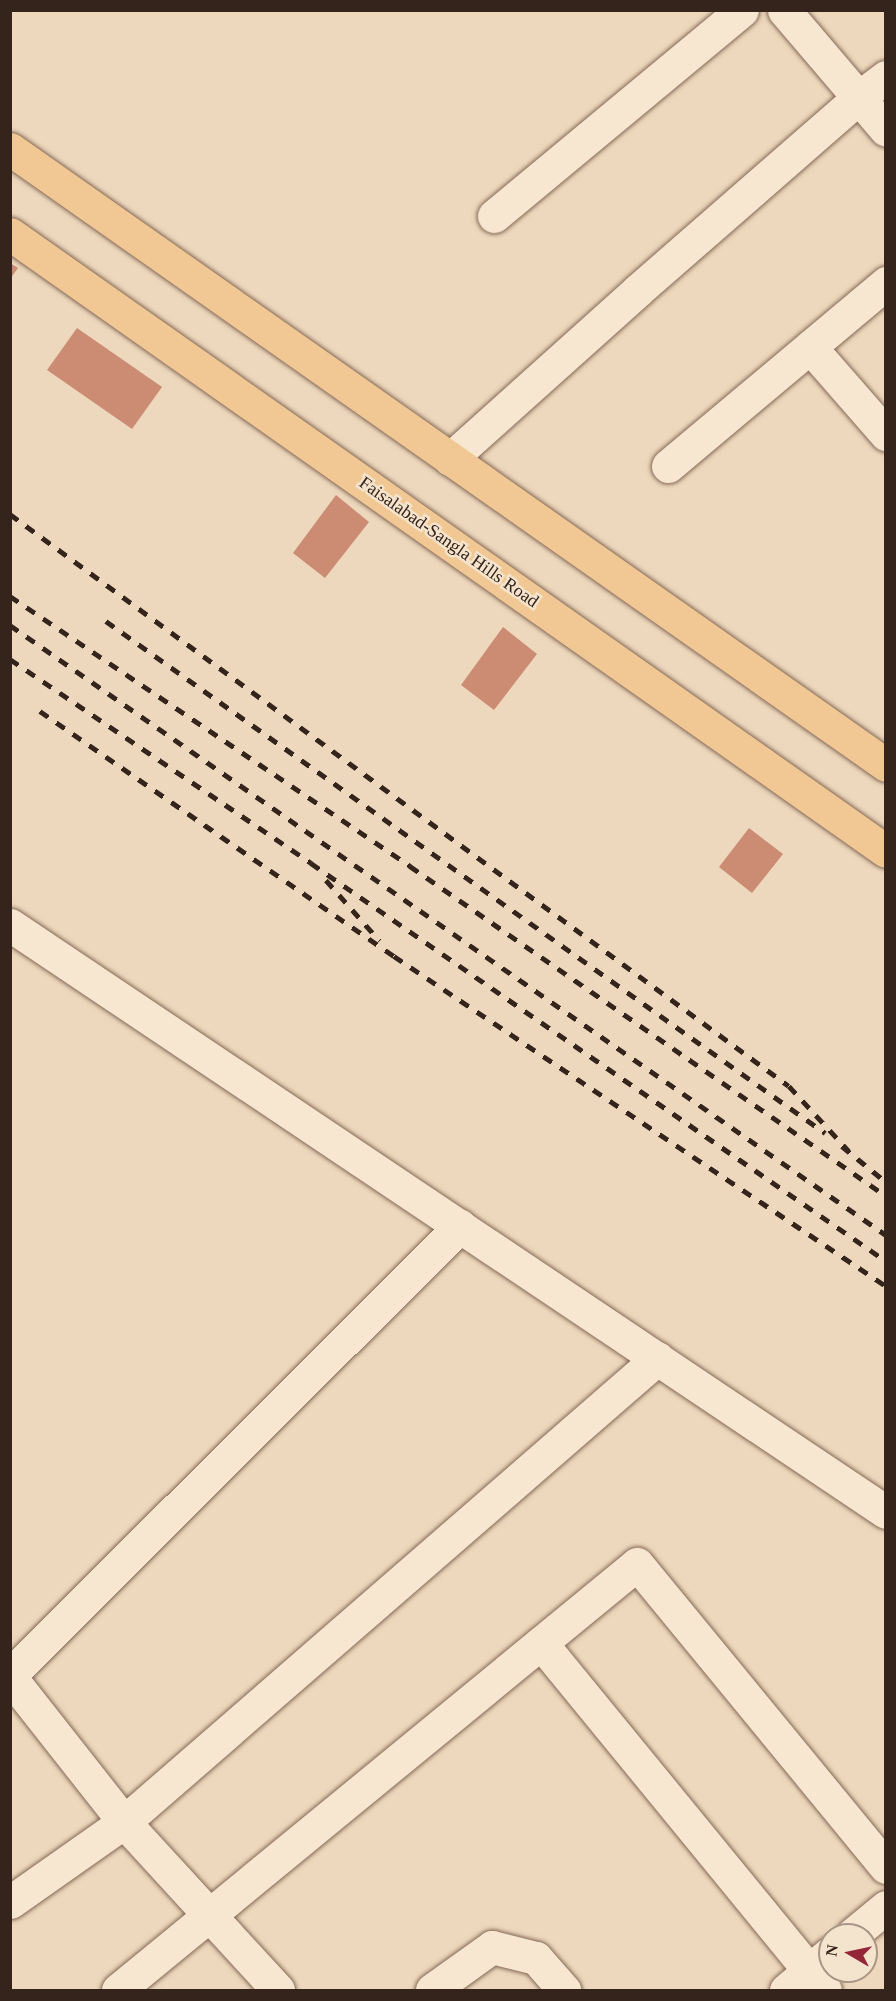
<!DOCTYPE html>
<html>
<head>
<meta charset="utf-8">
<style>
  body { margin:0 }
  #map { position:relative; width:896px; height:2001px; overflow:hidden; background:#edd8bd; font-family:"Times New Roman",serif }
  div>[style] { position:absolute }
  .building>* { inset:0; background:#cb8c73 }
  .roads { filter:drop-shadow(0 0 2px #856957) drop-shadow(0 0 2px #856957) }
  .minor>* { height:33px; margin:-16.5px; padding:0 16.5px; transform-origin:16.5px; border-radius:16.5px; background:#f8e7d0 }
  .tertiary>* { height:33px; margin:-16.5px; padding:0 16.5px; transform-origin:16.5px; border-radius:16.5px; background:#f8e7d0 }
  .primary>* { height:33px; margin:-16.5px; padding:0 16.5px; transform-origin:16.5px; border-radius:16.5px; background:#f1c894 }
  .rail>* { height:4.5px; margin-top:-2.25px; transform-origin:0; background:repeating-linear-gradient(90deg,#34241b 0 10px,transparent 0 20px) }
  span { translate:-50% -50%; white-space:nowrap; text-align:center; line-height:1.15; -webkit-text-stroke:5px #f5e4cd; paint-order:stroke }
  .street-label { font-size:18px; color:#34241b }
  .frame { position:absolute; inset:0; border:12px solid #34241b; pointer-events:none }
  .north { position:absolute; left:818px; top:1923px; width:60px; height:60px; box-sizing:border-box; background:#f5e4cd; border:2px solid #a89786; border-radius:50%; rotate:279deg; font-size:16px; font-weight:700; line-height:24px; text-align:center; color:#34241b }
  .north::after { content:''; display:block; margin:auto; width:21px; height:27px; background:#932737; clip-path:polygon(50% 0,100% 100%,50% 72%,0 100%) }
</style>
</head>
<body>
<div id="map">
  <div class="building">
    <div style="clip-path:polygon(10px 263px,18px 268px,10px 279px)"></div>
    <div style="clip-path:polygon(77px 328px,162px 387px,132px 429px,47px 370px)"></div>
    <div style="clip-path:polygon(336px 495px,369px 522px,325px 578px,293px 553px)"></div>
    <div style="clip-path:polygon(503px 627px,537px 654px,494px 710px,461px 685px)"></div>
    <div style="clip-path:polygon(749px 828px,783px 854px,752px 893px,719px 867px)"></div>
  </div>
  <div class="roads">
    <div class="minor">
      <div style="left:784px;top:10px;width:157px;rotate:49.6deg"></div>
      <div style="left:494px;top:216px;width:322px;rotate:-39.7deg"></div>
      <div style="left:810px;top:347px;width:116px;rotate:48.9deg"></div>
      <div style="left:450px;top:459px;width:251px;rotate:-41.9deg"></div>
      <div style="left:637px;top:291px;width:293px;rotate:-41.1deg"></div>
      <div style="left:858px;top:98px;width:35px;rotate:-37deg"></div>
      <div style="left:668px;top:466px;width:285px;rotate:-40deg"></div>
      <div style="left:541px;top:1643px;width:448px;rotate:50.7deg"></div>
      <div style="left:10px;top:1675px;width:636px;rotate:-44.94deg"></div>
      <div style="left:10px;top:1677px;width:184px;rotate:51.8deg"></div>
      <div style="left:124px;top:1822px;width:139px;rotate:144.9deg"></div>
      <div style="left:852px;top:1935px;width:44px;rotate:-39.5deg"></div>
      <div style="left:118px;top:1990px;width:671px;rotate:-39.38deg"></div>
      <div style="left:637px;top:1564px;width:392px;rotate:50.6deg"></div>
      <div style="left:278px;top:1990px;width:228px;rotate:-132.5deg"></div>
      <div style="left:124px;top:1822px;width:707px;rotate:-40.99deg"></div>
      <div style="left:432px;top:1990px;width:74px;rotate:-35.6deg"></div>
      <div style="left:492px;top:1947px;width:45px;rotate:14deg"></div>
      <div style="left:536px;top:1958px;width:43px;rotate:48.8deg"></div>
      <div style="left:786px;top:1990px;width:57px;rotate:-40.1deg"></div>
    </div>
    <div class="tertiary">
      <div style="left:10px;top:925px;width:1054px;rotate:33.83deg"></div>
    </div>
    <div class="primary">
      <div style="left:10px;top:149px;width:1071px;rotate:35.11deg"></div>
      <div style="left:10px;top:234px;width:1071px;rotate:35.16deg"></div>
    </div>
  </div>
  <div class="rail">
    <div style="left:10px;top:514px;width:966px;rotate:36.29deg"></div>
    <div style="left:789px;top:1086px;width:88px;rotate:47.3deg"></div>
    <div style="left:10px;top:596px;width:483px;rotate:34deg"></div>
    <div style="left:410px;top:866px;width:579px;rotate:34.73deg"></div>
    <div style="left:106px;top:621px;width:883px;rotate:35.45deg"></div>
    <div style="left:10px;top:625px;width:1067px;rotate:34.85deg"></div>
    <div style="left:10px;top:659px;width:364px;rotate:34.1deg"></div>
    <div style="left:311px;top:863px;width:699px;rotate:34.69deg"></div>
    <div style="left:40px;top:711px;width:431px;rotate:34.7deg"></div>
    <div style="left:394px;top:956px;width:592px;rotate:33.85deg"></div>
    <div style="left:326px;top:880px;width:81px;rotate:48.5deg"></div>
    <div style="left:842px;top:1146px;width:57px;rotate:39.3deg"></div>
  </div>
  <div class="street-label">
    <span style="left:449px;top:542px;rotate:35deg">Faisalabad-Sangla Hills Road</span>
  </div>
  <div class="frame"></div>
  <div class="north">N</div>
</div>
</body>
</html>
